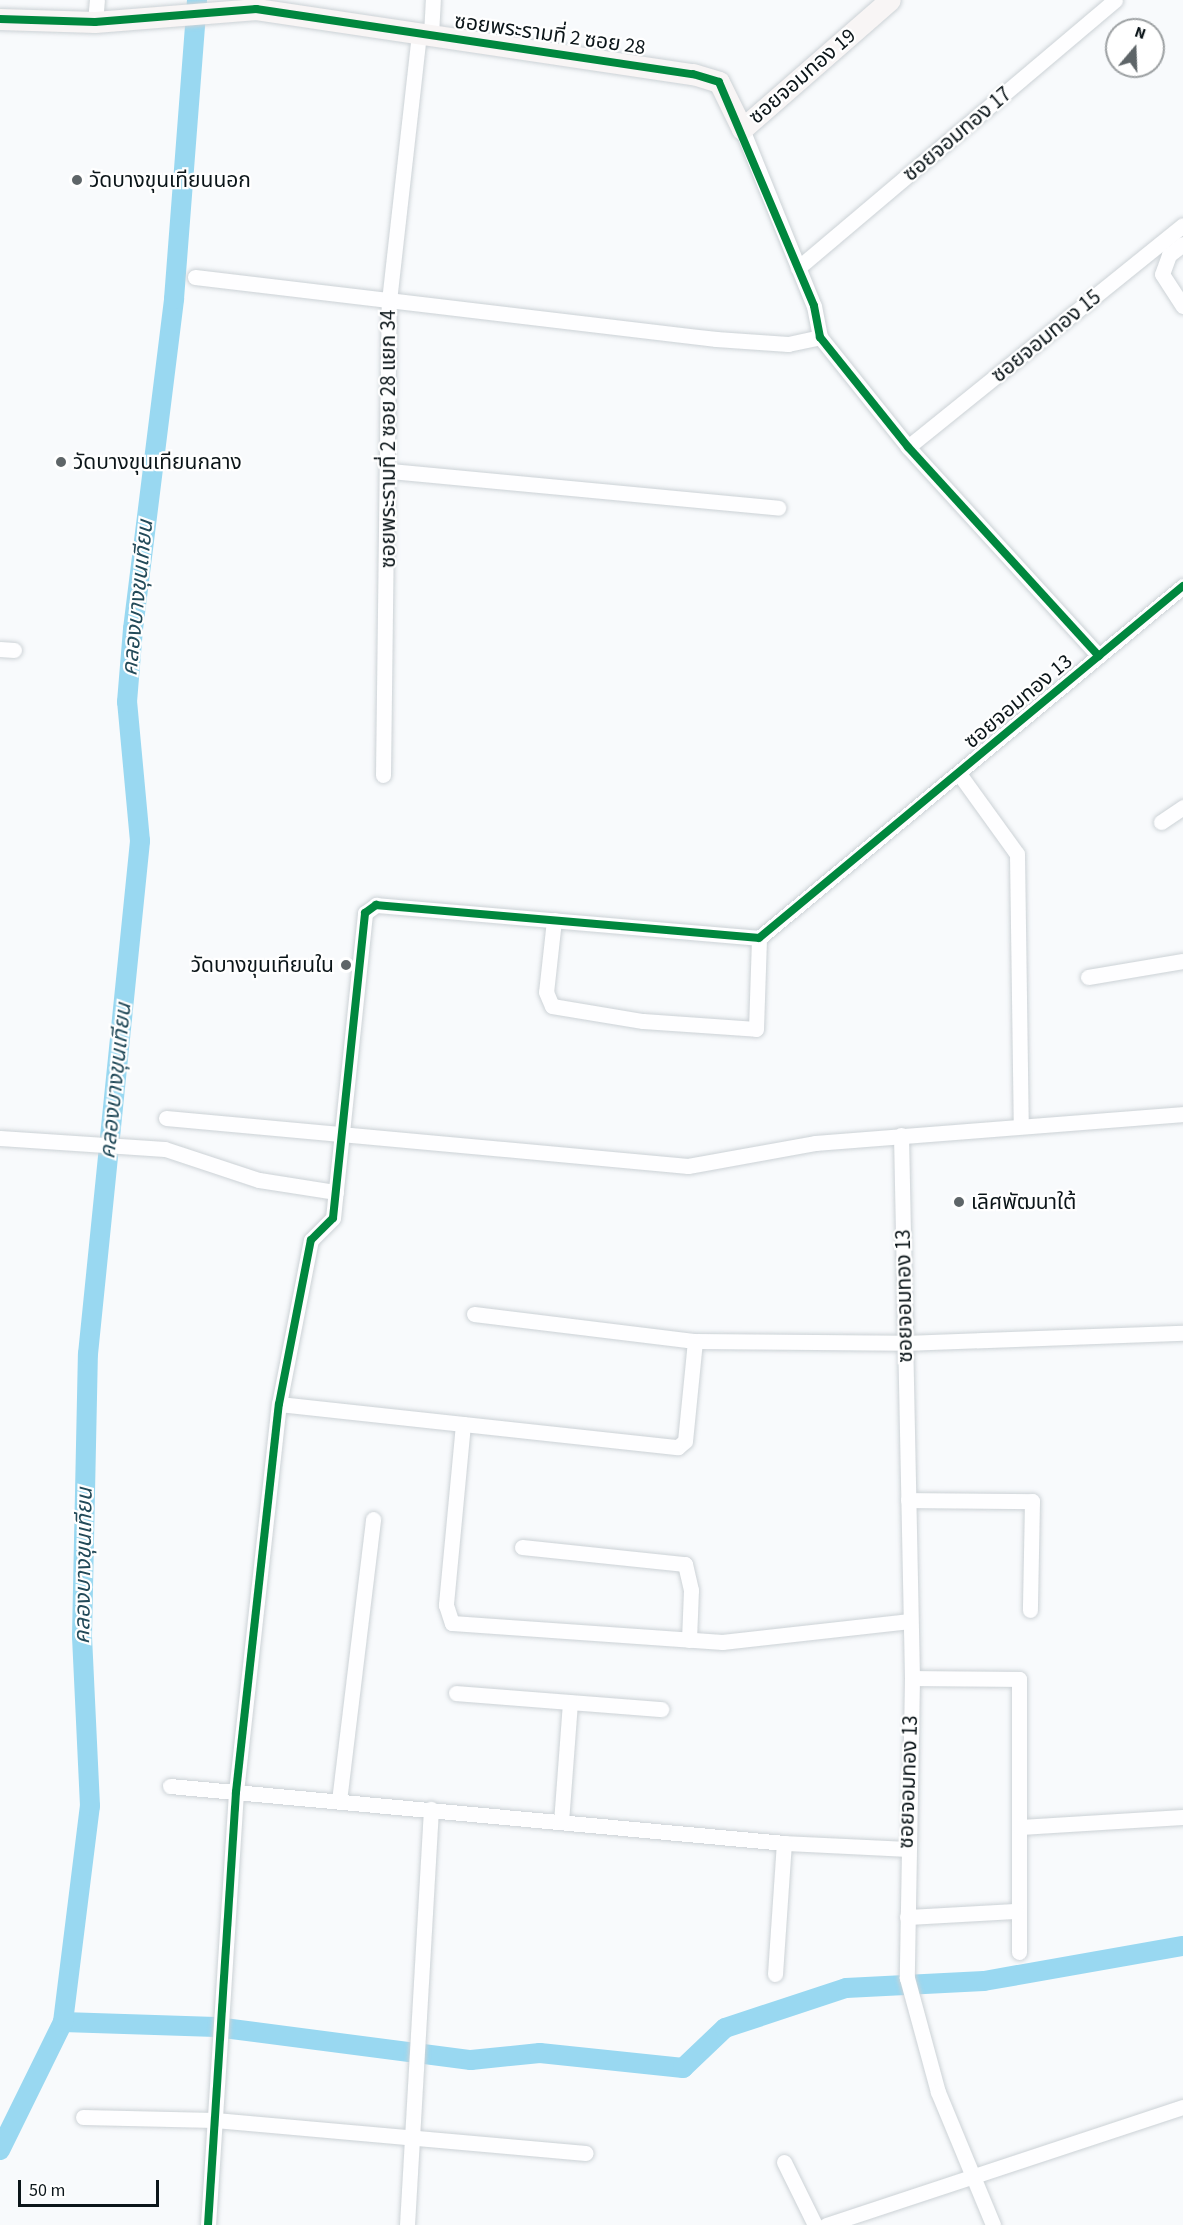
<!DOCTYPE html>
<html>
<head>
<meta charset="utf-8">
<style>
  body { margin:0 }
  #map { position:relative; width:1183px; height:2225px; overflow:hidden; background:#f8fafc; font-family:"Source Sans 3","Noto Sans Thai",sans-serif }
  div>[style] { position:absolute }
  .canal>* { height:20px; margin:-10px; padding:0 10px; transform-origin:10px; border-radius:10px; background:#99d8f1 }
  .roads { filter:drop-shadow(0 0 2px #ccd2d6) drop-shadow(0 0 2px #ccd2d6) }
  .street>* { height:15px; margin:-7.5px; padding:0 7.5px; transform-origin:7.5px; border-radius:7.5px; background:#fefeff }
  .secondary>* { height:21px; margin:-10.5px; padding:0 10.5px; transform-origin:10.5px; border-radius:10.5px; background:#f8f5f5 }
  .cycleway>* { height:8px; margin:-4px; padding:0 4px; transform-origin:4px; border-radius:4px; background:#00873e }
  .dots>* { width:16px; height:16px; translate:-50% -50%; box-sizing:border-box; border:3px solid #fff; border-radius:50% }
  span { translate:-50% -50%; white-space:nowrap; text-align:center; line-height:1.15; -webkit-text-stroke:4.5px #fff; paint-order:stroke }
  .street-label { font-size:21px; color:#0b1519 }
  .poi-label { font-size:21px; color:#0b1519 }
  .left { translate:0 -50%; text-align:left }
  .right { translate:-100% -50%; text-align:right }
  .water-label { font-size:22px; color:#224a59; font-style:italic }
  .north { position:absolute; left:1105px; top:18px; width:60px; height:60px; box-sizing:border-box; background:#fff; border:2px solid #9da1a3; border-radius:50%; rotate:19deg; font-size:16px; font-weight:700; line-height:24px; text-align:center; color:#0b1519 }
  .north::after { content:''; display:block; margin:auto; width:21px; height:27px; background:#5e6568; clip-path:polygon(50% 0,100% 100%,50% 72%,0 100%) }
  .scale { position:absolute; left:18px; top:2180px; width:141px; height:27px; box-sizing:border-box; border:3px solid #0b1519; border-top:0; padding-left:8px; font-size:18px; line-height:21px; white-space:nowrap; color:#0b1519; -webkit-text-stroke:4px #fff; paint-order:stroke }
</style>
</head>
<body>
<div id="map">
  <div class="canal">
    <div style="left:63px;top:2022px;width:153px;rotate:1.9deg"></div>
    <div style="left:216px;top:2027px;width:257px;rotate:7.4deg"></div>
    <div style="left:471px;top:2060px;width:69px;rotate:-5.8deg"></div>
    <div style="left:540px;top:2053px;width:144px;rotate:6deg"></div>
    <div style="left:683px;top:2068px;width:58px;rotate:-43.6deg"></div>
    <div style="left:725px;top:2028px;width:127px;rotate:-18.3deg"></div>
    <div style="left:846px;top:1988px;width:138px;rotate:-2.9deg"></div>
    <div style="left:984px;top:1981px;width:202px;rotate:-10deg"></div>
    <div style="left:0;top:2150px;width:143px;rotate:-63.8deg"></div>
    <div style="left:63px;top:2022px;width:218px;rotate:-82.9deg"></div>
    <div style="left:90px;top:1806px;width:170px;rotate:-92.7deg"></div>
    <div style="left:82px;top:1636px;width:282px;rotate:-88.8deg"></div>
    <div style="left:88px;top:1354px;width:516px;rotate:-84.21deg"></div>
    <div style="left:140px;top:841px;width:140px;rotate:-95.3deg"></div>
    <div style="left:127px;top:702px;width:73px;rotate:-85.3deg"></div>
    <div style="left:133px;top:629px;width:333px;rotate:-82.9deg"></div>
    <div style="left:174px;top:299px;width:300px;rotate:-85.6deg"></div>
  </div>
  <div class="roads">
    <div class="street">
      <div style="left:95px;top:22px;width:22px;rotate:-85deg"></div>
      <div style="left:431px;top:35px;width:35px;rotate:-87deg"></div>
      <div style="left:742px;top:129px;width:191px;rotate:67.9deg"></div>
      <div style="left:814px;top:306px;width:32px;rotate:79deg"></div>
      <div style="left:820px;top:337px;width:141px;rotate:51.3deg"></div>
      <div style="left:908px;top:447px;width:283px;rotate:47.6deg"></div>
      <div style="left:1183px;top:244px;width:18px;rotate:142deg"></div>
      <div style="left:1169px;top:255px;width:20px;rotate:110deg"></div>
      <div style="left:1162px;top:274px;width:38px;rotate:57deg"></div>
      <div style="left:798px;top:268px;width:415px;rotate:-40.2deg"></div>
      <div style="left:195px;top:277px;width:525px;rotate:6.79deg"></div>
      <div style="left:716px;top:339px;width:72px;rotate:4deg"></div>
      <div style="left:788px;top:344px;width:33px;rotate:-12deg"></div>
      <div style="left:908px;top:447px;width:353px;rotate:-38.9deg"></div>
      <div style="left:390px;top:471px;width:390px;rotate:5.4deg"></div>
      <div style="left:0;top:649px;width:14px;rotate:4deg"></div>
      <div style="left:383px;top:775px;width:474px;rotate:-89.3deg"></div>
      <div style="left:389px;top:301px;width:269px;rotate:-83.6deg"></div>
      <div style="left:960px;top:775px;width:97px;rotate:54.2deg"></div>
      <div style="left:1017px;top:854px;width:272px;rotate:89.2deg"></div>
      <div style="left:1161px;top:822px;width:27px;rotate:-34deg"></div>
      <div style="left:554px;top:920px;width:72px;rotate:96.3deg"></div>
      <div style="left:546px;top:992px;width:15px;rotate:67deg"></div>
      <div style="left:552px;top:1006px;width:92px;rotate:9.4deg"></div>
      <div style="left:643px;top:1021px;width:113px;rotate:4deg"></div>
      <div style="left:756px;top:1029px;width:91px;rotate:-88.1deg"></div>
      <div style="left:1088px;top:977px;width:96px;rotate:-9.6deg"></div>
      <div style="left:166px;top:1118px;width:524px;rotate:5.25deg"></div>
      <div style="left:688px;top:1166px;width:130px;rotate:-10.2deg"></div>
      <div style="left:816px;top:1143px;width:368px;rotate:-4.5deg"></div>
      <div style="left:901px;top:1135px;width:543px;rotate:88.84deg"></div>
      <div style="left:912px;top:1678px;width:300px;rotate:91deg"></div>
      <div style="left:907px;top:1978px;width:118px;rotate:74.8deg"></div>
      <div style="left:938px;top:2092px;width:144px;rotate:67.5deg"></div>
      <div style="left:0;top:1138px;width:165px;rotate:3.8deg"></div>
      <div style="left:165px;top:1149px;width:99px;rotate:18.3deg"></div>
      <div style="left:259px;top:1180px;width:78px;rotate:8.9deg"></div>
      <div style="left:474px;top:1314px;width:223px;rotate:7deg"></div>
      <div style="left:695px;top:1341px;width:209px;rotate:0.5deg"></div>
      <div style="left:904px;top:1343px;width:279px;rotate:-2.1deg"></div>
      <div style="left:279px;top:1404px;width:401px;rotate:6.2deg"></div>
      <div style="left:678px;top:1447px;width:9px;rotate:-41deg"></div>
      <div style="left:685px;top:1441px;width:100px;rotate:-84.3deg"></div>
      <div style="left:463px;top:1424px;width:182px;rotate:95.4deg"></div>
      <div style="left:446px;top:1605px;width:19px;rotate:72deg"></div>
      <div style="left:452px;top:1623px;width:271px;rotate:4deg"></div>
      <div style="left:722px;top:1642px;width:189px;rotate:-6.4deg"></div>
      <div style="left:908px;top:1500px;width:124px;rotate:0.5deg"></div>
      <div style="left:1032px;top:1501px;width:109px;rotate:91.1deg"></div>
      <div style="left:522px;top:1547px;width:164px;rotate:6deg"></div>
      <div style="left:685px;top:1564px;width:27px;rotate:77deg"></div>
      <div style="left:691px;top:1590px;width:50px;rotate:92.3deg"></div>
      <div style="left:912px;top:1678px;width:107px;rotate:0.5deg"></div>
      <div style="left:1019px;top:1679px;width:273px;rotate:90deg"></div>
      <div style="left:456px;top:1693px;width:206px;rotate:4.5deg"></div>
      <div style="left:170px;top:1786px;width:617px;rotate:5.3deg"></div>
      <div style="left:784px;top:1843px;width:122px;rotate:2.8deg"></div>
      <div style="left:339px;top:1801px;width:284px;rotate:-83.1deg"></div>
      <div style="left:561px;top:1822px;width:120px;rotate:-85.7deg"></div>
      <div style="left:1020px;top:1827px;width:163px;rotate:-3.5deg"></div>
      <div style="left:907px;top:1917px;width:109px;rotate:-3.2deg"></div>
      <div style="left:775px;top:1974px;width:131px;rotate:-86.1deg"></div>
      <div style="left:83px;top:2117px;width:132px;rotate:1.3deg"></div>
      <div style="left:215px;top:2120px;width:372px;rotate:5.1deg"></div>
      <div style="left:784px;top:2162px;width:70px;rotate:63.8deg"></div>
      <div style="left:208px;top:2225px;width:434px;rotate:-86.3deg"></div>
      <div style="left:236px;top:1792px;width:390px;rotate:-83.7deg"></div>
      <div style="left:279px;top:1404px;width:167px;rotate:-79deg"></div>
      <div style="left:311px;top:1240px;width:31px;rotate:-45deg"></div>
      <div style="left:333px;top:1218px;width:307px;rotate:-84deg"></div>
      <div style="left:365px;top:913px;width:14px;rotate:-36deg"></div>
      <div style="left:376px;top:905px;width:384px;rotate:4.9deg"></div>
      <div style="left:759px;top:938px;width:551px;rotate:-39.7deg"></div>
      <div style="left:407px;top:2225px;width:417px;rotate:-86.7deg"></div>
      <div style="left:826px;top:2225px;width:376px;rotate:-18.3deg"></div>
    </div>
    <div class="secondary">
      <div style="left:0;top:19px;width:95px;rotate:1.8deg"></div>
      <div style="left:95px;top:22px;width:162px;rotate:-4.6deg"></div>
      <div style="left:256px;top:9px;width:442px;rotate:8.5deg"></div>
      <div style="left:693px;top:74px;width:27px;rotate:17deg"></div>
      <div style="left:719px;top:82px;width:52px;rotate:63.9deg"></div>
      <div style="left:742px;top:129px;width:196px;rotate:-41.1deg"></div>
    </div>
  </div>
  <div class="cycleway">
    <div style="left:0;top:19px;width:95px;rotate:1.8deg"></div>
    <div style="left:95px;top:22px;width:162px;rotate:-4.6deg"></div>
    <div style="left:256px;top:9px;width:442px;rotate:8.5deg"></div>
    <div style="left:693px;top:74px;width:27px;rotate:17deg"></div>
    <div style="left:719px;top:82px;width:243px;rotate:67deg"></div>
    <div style="left:814px;top:306px;width:32px;rotate:79deg"></div>
    <div style="left:820px;top:337px;width:141px;rotate:51.3deg"></div>
    <div style="left:908px;top:447px;width:283px;rotate:47.6deg"></div>
    <div style="left:208px;top:2225px;width:434px;rotate:-86.3deg"></div>
    <div style="left:236px;top:1792px;width:390px;rotate:-83.7deg"></div>
    <div style="left:279px;top:1404px;width:167px;rotate:-79deg"></div>
    <div style="left:311px;top:1240px;width:31px;rotate:-45deg"></div>
    <div style="left:333px;top:1218px;width:307px;rotate:-84deg"></div>
    <div style="left:365px;top:913px;width:14px;rotate:-36deg"></div>
    <div style="left:376px;top:905px;width:384px;rotate:4.9deg"></div>
    <div style="left:759px;top:938px;width:551px;rotate:-39.7deg"></div>
  </div>
  <div class="dots">
    <div style="left:77px;top:180px;background:#5e6568"></div>
    <div style="left:61px;top:462px;background:#5e6568"></div>
    <div style="left:346px;top:965px;background:#5e6568"></div>
    <div style="left:959px;top:1202px;background:#5e6568"></div>
  </div>
  <div class="street-label">
    <span style="left:550px;top:34px;rotate:8deg">ซอยพระรามที่ 2 ซอย 28</span>
    <span style="left:802px;top:76px;rotate:-41deg">ซอยจอมทอง 19</span>
    <span style="left:957px;top:134px;rotate:-40deg">ซอยจอมทอง 17</span>
    <span style="left:1046px;top:336px;rotate:-39deg">ซอยจอมทอง 15</span>
    <span style="left:388px;top:439px;rotate:-90deg">ซอยพระรามที่ 2 ซอย 28 แยก 34</span>
    <span style="left:1018px;top:701px;rotate:-40deg">ซอยจอมทอง 13</span>
    <span style="left:904px;top:1296px;rotate:-91deg">ซอยจอมทอง 13</span>
    <span style="left:908px;top:1782px;rotate:-88deg">ซอยจอมทอง 13</span>
  </div>
  <div class="poi-label">
    <span class="left" style="left:89px;top:180px">วัดบางขุนเทียนนอก</span>
    <span class="left" style="left:73px;top:462px">วัดบางขุนเทียนกลาง</span>
    <span class="right" style="left:334px;top:965px">วัดบางขุนเทียนใน</span>
    <span class="left" style="left:971px;top:1202px">เลิศพัฒนาใต้</span>
  </div>
  <div class="water-label">
    <span style="left:138px;top:598px;rotate:-84deg">คลองบางขุนเทียน</span>
    <span style="left:116px;top:1081px;rotate:-84deg">คลองบางขุนเทียน</span>
    <span style="left:84px;top:1566px;rotate:-89deg">คลองบางขุนเทียน</span>
  </div>
  <div class="north">N</div>
  <div class="scale">50 m</div>
</div>
</body>
</html>
